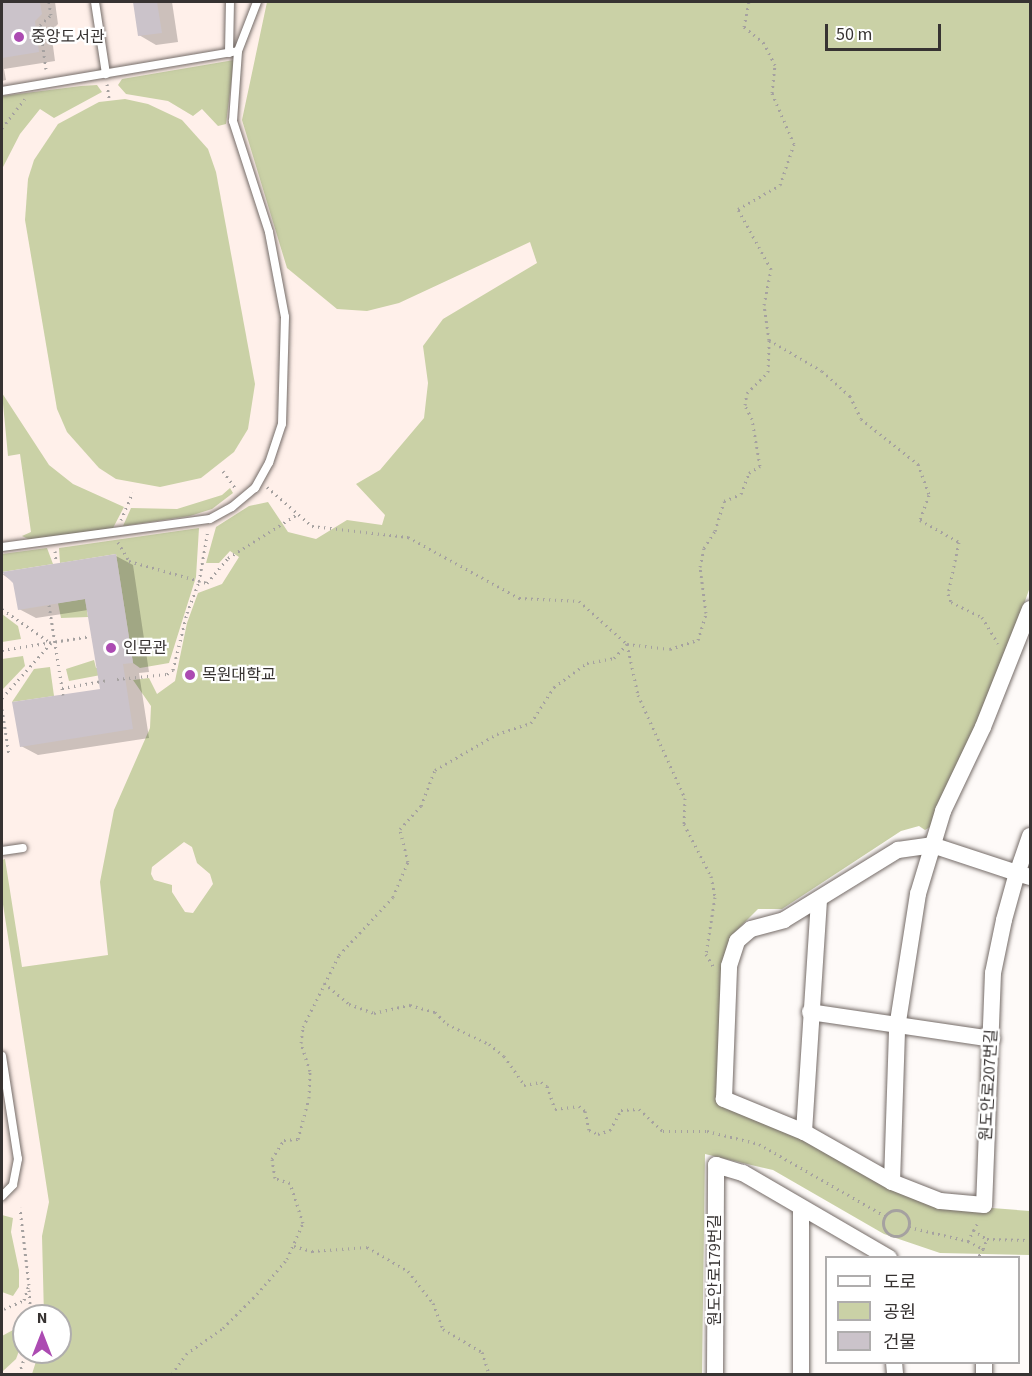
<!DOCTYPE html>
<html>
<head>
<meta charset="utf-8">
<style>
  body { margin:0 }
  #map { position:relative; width:1032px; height:1376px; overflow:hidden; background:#fefaf8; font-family:"Source Sans 3","Noto Sans KR",sans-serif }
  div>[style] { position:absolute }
  .built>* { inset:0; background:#fff0ea }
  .green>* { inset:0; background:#cad1a6 }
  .shadow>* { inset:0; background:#0003 }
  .building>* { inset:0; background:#cbc3ca }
  .path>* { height:3px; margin-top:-1.5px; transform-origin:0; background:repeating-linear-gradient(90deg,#a5a1a0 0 1.5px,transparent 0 6px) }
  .path>.ring { margin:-1.5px; padding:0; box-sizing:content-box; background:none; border:3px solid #a5a1a0; border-radius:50% }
  .roads { filter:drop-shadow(0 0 2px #756c68) drop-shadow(0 0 2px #756c68) }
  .service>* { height:8px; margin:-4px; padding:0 4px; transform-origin:4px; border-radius:4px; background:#fff }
  .minor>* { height:16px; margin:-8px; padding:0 8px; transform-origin:8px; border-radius:8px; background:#fff }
  .dots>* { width:16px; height:16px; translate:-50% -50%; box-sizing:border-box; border:3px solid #fff; border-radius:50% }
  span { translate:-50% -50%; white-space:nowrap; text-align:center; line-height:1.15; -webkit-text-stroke:4.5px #fff; paint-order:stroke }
  .poi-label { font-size:16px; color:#373332 }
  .left { translate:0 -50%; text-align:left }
  .street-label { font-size:16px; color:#373332 }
  .frame { position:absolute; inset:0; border:3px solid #373332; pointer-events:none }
  .legend { position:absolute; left:825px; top:1256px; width:195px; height:108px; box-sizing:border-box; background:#fff; border:2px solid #afadad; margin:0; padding:8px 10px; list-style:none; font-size:18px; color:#373332 }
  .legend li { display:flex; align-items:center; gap:12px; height:30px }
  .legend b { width:30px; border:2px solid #afadad }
  .north { position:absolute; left:12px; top:1304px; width:60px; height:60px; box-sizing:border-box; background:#fff; border:2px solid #afadad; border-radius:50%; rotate:0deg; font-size:16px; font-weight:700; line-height:24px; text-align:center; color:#373332 }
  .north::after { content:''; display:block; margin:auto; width:21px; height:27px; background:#ac4bb2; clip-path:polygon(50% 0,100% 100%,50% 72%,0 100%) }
  .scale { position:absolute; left:825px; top:24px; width:116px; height:27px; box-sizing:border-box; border:3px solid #373332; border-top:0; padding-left:8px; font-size:18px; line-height:21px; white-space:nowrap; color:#373332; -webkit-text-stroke:4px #fff; paint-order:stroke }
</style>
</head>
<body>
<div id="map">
  <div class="built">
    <div style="clip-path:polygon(evenodd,2px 2px,505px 2px,554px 217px,168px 1374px,2px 1374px,2px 2px,24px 1316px,60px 1316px,60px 1352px,24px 1352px,24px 1316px)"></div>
  </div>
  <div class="green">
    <div style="clip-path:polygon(evenodd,267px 2px,1030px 2px,1030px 587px,985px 715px,937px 823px,925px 830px,919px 826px,901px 831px,782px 909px,758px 909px,730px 937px,724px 1101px,940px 1204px,1030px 1211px,1030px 1255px,940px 1253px,884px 1234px,773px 1170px,705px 1154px,702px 1374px,32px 1374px,39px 1352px,60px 1352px,60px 1316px,44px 1316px,42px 1236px,49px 1202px,2px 898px,2px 860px,5px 859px,22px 967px,108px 955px,100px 882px,114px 810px,150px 728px,151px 706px,133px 680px,149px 678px,157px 694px,175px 681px,187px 623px,198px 593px,222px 584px,239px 557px,230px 551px,219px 563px,206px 563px,216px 527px,249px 506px,268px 502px,288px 532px,316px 539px,347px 520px,382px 525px,385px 515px,356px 484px,380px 470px,424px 418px,428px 383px,423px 346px,443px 319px,537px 263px,530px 242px,399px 303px,367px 311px,337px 309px,287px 268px,242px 120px,267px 2px,184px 842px,192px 847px,197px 863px,210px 874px,213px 884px,193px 913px,185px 912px,172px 892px,172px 885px,154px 880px,151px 874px,152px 867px,184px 842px)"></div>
    <div style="clip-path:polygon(234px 60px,226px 124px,218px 126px,202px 109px,193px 116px,168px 101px,126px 94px,118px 85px,122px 79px)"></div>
    <div style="clip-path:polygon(81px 86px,97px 85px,102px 92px,54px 118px,40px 109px,20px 134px,2px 169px,2px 96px)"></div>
    <div style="clip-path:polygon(125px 99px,148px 104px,182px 120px,208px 149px,216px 172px,255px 384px,248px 429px,234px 452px,201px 478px,160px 487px,116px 479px,99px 468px,67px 432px,57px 409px,25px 220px,28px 179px,34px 160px,58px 124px,99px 102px)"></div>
    <div style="clip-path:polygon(2px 393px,49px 465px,73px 484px,124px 507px,113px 528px,30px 540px,22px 536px,31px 532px,20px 454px,8px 456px)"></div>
    <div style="clip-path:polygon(230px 488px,233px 493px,212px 509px,190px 516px,123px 526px,131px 508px,177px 509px,222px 495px)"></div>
    <div style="clip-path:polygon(199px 528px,196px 577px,169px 663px,140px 668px,133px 663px,116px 554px,60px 563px,59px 548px)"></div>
    <div style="clip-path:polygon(47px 548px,53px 564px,2px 572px,2px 554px)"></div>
    <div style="clip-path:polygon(85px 599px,88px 617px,61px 618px,58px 603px)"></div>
    <div style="clip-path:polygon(2px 614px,18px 626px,21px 639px,2px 642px)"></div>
    <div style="clip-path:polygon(23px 656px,25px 666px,3px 689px,2px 659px)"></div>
    <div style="clip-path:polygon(94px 660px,96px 668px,105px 667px,106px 674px,69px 681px,66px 669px)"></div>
    <div style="clip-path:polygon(50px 667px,54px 696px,12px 702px,34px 669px)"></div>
    <div style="clip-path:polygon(2px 1215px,13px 1218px,11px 1232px,19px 1270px,19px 1287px,13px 1296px,2px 1292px)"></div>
    <div style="clip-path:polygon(13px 1330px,21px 1333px,23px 1340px,16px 1359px,2px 1372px,2px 1336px)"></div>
  </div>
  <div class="shadow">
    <div style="clip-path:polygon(2px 2px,55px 2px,58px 24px,51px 31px,55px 61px,4px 69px,6px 80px,2px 81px)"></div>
    <div style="clip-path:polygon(134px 2px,172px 2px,178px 42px,156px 45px,139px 35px)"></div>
    <div style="clip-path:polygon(116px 556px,133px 565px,149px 672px,139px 673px,149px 738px,38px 755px,21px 746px,101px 691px,88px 610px,36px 618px,19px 609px,15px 583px,2px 574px)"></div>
  </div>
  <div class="building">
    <div style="clip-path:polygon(2px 2px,40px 2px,42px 14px,35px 21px,39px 52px,2px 58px)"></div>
    <div style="clip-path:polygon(133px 2px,157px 2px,162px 33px,138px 36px)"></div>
    <div style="clip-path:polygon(116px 554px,133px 663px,123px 664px,133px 729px,20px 747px,12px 702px,100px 689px,85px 599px,18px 610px,13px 583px,2px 572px)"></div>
  </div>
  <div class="path">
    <div style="left:46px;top:69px;width:44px;rotate:-97.8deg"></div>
    <div style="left:40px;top:25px;width:15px;rotate:-42deg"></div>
    <div style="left:51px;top:15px;width:13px;rotate:-99deg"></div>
    <div style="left:107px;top:84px;width:14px;rotate:82deg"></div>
    <div style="left:2px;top:128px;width:37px;rotate:-52deg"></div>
    <div style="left:769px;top:340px;width:61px;rotate:30.3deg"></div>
    <div style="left:822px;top:371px;width:38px;rotate:42deg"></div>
    <div style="left:850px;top:396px;width:25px;rotate:64deg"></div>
    <div style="left:861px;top:419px;width:73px;rotate:38.3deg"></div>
    <div style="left:918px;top:464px;width:33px;rotate:70deg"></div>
    <div style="left:929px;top:495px;width:27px;rotate:110deg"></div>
    <div style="left:920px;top:520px;width:45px;rotate:29.4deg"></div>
    <div style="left:959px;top:542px;width:53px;rotate:101.9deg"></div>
    <div style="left:948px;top:594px;width:9px;rotate:69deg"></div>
    <div style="left:951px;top:602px;width:34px;rotate:26deg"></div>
    <div style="left:982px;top:617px;width:31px;rotate:59deg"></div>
    <div style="left:223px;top:471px;width:22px;rotate:54deg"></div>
    <div style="left:267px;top:487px;width:60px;rotate:40.9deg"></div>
    <div style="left:312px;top:526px;width:97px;rotate:6.5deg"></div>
    <div style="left:408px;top:537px;width:127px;rotate:28.8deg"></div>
    <div style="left:519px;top:598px;width:60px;rotate:2.9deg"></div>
    <div style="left:579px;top:601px;width:64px;rotate:41.9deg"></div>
    <div style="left:627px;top:644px;width:43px;rotate:6.6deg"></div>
    <div style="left:670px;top:649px;width:29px;rotate:-18deg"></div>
    <div style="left:698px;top:640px;width:28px;rotate:-73deg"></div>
    <div style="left:706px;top:613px;width:46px;rotate:-97.4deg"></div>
    <div style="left:700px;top:567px;width:19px;rotate:-78deg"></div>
    <div style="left:704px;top:548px;width:20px;rotate:-57deg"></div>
    <div style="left:715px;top:531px;width:31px;rotate:-73deg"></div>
    <div style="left:724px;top:501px;width:18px;rotate:-22deg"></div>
    <div style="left:741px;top:494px;width:22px;rotate:-69deg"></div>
    <div style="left:749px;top:473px;width:13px;rotate:-32deg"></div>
    <div style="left:760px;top:466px;width:48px;rotate:-99.7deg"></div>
    <div style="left:752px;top:419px;width:16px;rotate:-117deg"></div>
    <div style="left:745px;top:405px;width:12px;rotate:-81deg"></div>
    <div style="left:747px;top:393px;width:30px;rotate:-45deg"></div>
    <div style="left:768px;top:372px;width:32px;rotate:-88deg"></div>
    <div style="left:769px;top:340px;width:35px;rotate:-98deg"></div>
    <div style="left:764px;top:305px;width:37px;rotate:-79deg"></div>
    <div style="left:771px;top:269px;width:68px;rotate:-118.8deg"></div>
    <div style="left:738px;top:209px;width:48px;rotate:-29.7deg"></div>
    <div style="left:780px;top:185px;width:43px;rotate:-71.1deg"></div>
    <div style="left:794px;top:144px;width:56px;rotate:-113.3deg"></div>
    <div style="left:772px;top:93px;width:28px;rotate:-84deg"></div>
    <div style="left:775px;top:65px;width:25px;rotate:-117deg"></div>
    <div style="left:764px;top:43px;width:26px;rotate:-141deg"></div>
    <div style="left:744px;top:27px;width:25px;rotate:-79deg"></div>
    <div style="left:121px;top:520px;width:30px;rotate:-67deg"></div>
    <div style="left:118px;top:542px;width:22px;rotate:60deg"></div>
    <div style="left:129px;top:561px;width:81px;rotate:15.8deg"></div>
    <div style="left:207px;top:583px;width:33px;rotate:-50deg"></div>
    <div style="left:228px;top:558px;width:80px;rotate:-32.3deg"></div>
    <div style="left:55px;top:551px;width:11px;rotate:85deg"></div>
    <div style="left:49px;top:605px;width:84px;rotate:81.1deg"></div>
    <div style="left:62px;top:688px;width:47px;rotate:-9.9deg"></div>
    <div style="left:2px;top:609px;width:60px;rotate:34.8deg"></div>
    <div style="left:51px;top:643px;width:74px;rotate:131.7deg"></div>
    <div style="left:627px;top:644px;width:52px;rotate:77.8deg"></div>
    <div style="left:638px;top:695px;width:113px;rotate:65.5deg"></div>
    <div style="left:685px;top:798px;width:26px;rotate:92deg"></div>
    <div style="left:684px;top:824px;width:59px;rotate:62.6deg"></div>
    <div style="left:711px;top:876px;width:21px;rotate:79deg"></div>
    <div style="left:715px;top:897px;width:58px;rotate:99deg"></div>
    <div style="left:706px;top:954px;width:14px;rotate:60deg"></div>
    <div style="left:2px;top:650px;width:90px;rotate:-8.9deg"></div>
    <div style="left:117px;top:679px;width:50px;rotate:-5.7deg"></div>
    <div style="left:167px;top:674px;width:7px;rotate:-34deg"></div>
    <div style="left:173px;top:670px;width:59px;rotate:-76.2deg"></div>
    <div style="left:187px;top:613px;width:33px;rotate:-69deg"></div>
    <div style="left:199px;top:582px;width:53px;rotate:-80.2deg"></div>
    <div style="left:62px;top:688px;width:7px;rotate:82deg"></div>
    <div style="left:2px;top:709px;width:47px;rotate:81.3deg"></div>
    <div style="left:324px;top:983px;width:33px;rotate:40deg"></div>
    <div style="left:349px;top:1004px;width:27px;rotate:20deg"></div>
    <div style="left:374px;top:1013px;width:37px;rotate:-13deg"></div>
    <div style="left:410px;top:1005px;width:26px;rotate:16deg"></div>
    <div style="left:435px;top:1012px;width:17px;rotate:45deg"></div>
    <div style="left:447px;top:1024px;width:47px;rotate:25.5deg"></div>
    <div style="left:489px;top:1044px;width:19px;rotate:39deg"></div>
    <div style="left:504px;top:1056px;width:35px;rotate:55deg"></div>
    <div style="left:524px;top:1085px;width:17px;rotate:-10deg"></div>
    <div style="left:541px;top:1082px;width:7px;rotate:34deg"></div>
    <div style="left:547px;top:1086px;width:24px;rotate:71deg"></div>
    <div style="left:555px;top:1109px;width:24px;rotate:-7deg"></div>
    <div style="left:579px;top:1106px;width:8px;rotate:40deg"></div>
    <div style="left:585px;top:1111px;width:19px;rotate:78deg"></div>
    <div style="left:589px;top:1130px;width:10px;rotate:24deg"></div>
    <div style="left:598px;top:1134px;width:13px;rotate:-18deg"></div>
    <div style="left:610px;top:1130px;width:23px;rotate:-61deg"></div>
    <div style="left:621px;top:1110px;width:18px;rotate:-3deg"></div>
    <div style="left:639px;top:1109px;width:33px;rotate:43deg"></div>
    <div style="left:663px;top:1131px;width:44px"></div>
    <div style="left:707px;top:1131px;width:54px;rotate:14deg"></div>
    <div style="left:759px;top:1144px;width:145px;rotate:29.7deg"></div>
    <div class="ring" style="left:883px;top:1210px;width:23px;height:23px"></div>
    <div style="left:977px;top:1224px;width:19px;rotate:118deg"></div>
    <div style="left:968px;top:1241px;width:17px;rotate:28deg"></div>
    <div style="left:983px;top:1249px;width:10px;rotate:119deg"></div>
    <div style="left:909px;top:1227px;width:61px;rotate:13.3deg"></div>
    <div style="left:973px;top:1230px;width:17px;rotate:33deg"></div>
    <div style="left:294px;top:1246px;width:19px;rotate:16deg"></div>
    <div style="left:312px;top:1251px;width:55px;rotate:-4.2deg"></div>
    <div style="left:367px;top:1247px;width:48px;rotate:30.3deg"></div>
    <div style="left:408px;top:1271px;width:41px;rotate:52deg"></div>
    <div style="left:433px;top:1303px;width:28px;rotate:69deg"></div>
    <div style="left:443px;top:1329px;width:45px;rotate:30.5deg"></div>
    <div style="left:482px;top:1352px;width:23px;rotate:72deg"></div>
    <div style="left:983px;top:1249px;width:11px;rotate:-68deg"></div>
    <div style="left:987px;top:1239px;width:43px;rotate:1.3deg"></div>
    <div style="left:29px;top:1290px;width:26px;rotate:86deg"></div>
    <div style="left:4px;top:1309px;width:22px;rotate:-24deg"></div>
    <div style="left:24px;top:1300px;width:16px;rotate:-72deg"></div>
    <div style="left:29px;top:1285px;width:78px;rotate:-96.7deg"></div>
    <div style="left:19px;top:1374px;width:23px;rotate:-72deg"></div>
    <div style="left:172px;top:1374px;width:24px;rotate:-55deg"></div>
    <div style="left:186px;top:1354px;width:45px;rotate:-35.1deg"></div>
    <div style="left:223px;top:1328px;width:48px;rotate:-45deg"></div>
    <div style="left:257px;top:1294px;width:46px;rotate:-49.4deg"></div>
    <div style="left:287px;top:1259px;width:39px;rotate:-66deg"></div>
    <div style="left:303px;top:1223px;width:42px;rotate:-108deg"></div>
    <div style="left:290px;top:1183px;width:16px;rotate:-162deg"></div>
    <div style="left:275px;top:1178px;width:19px;rotate:-99deg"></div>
    <div style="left:272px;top:1159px;width:22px;rotate:-58deg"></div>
    <div style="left:284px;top:1140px;width:14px;rotate:-4deg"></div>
    <div style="left:298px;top:1139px;width:42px;rotate:-75deg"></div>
    <div style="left:309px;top:1098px;width:27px;rotate:-88deg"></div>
    <div style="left:310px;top:1071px;width:29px;rotate:-108deg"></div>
    <div style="left:301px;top:1043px;width:16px;rotate:-83deg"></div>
    <div style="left:303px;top:1027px;width:80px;rotate:-63.4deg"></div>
    <div style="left:339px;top:955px;width:79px;rotate:-47deg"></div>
    <div style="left:393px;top:897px;width:38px;rotate:-67deg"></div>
    <div style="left:408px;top:862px;width:34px;rotate:-104deg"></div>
    <div style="left:400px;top:829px;width:31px;rotate:-48deg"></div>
    <div style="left:421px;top:806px;width:39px;rotate:-69deg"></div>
    <div style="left:435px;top:770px;width:72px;rotate:-30.1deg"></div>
    <div style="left:497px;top:734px;width:36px;rotate:-18deg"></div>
    <div style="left:531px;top:723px;width:43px;rotate:-57.4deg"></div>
    <div style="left:554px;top:687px;width:41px;rotate:-36deg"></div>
    <div style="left:587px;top:663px;width:27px;rotate:-10deg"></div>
    <div style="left:614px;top:658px;width:19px;rotate:-47deg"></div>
  </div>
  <div class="roads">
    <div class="service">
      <div style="left:95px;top:2px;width:73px;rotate:81.3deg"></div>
      <div style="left:229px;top:53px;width:51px;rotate:-88.9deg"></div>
      <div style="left:2px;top:91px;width:239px;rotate:-9.6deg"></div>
      <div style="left:2px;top:547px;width:210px;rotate:-7.7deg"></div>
      <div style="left:210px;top:519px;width:25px;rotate:-29deg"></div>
      <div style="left:232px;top:507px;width:30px;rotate:-40deg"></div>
      <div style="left:255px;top:488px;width:29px;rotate:-61deg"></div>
      <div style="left:269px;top:463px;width:41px;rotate:-71.6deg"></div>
      <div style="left:282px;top:424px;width:107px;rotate:-88.4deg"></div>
      <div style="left:285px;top:317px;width:86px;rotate:-100.7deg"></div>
      <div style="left:269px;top:232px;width:117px;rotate:-108deg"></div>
      <div style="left:233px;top:121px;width:70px;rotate:-85.9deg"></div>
      <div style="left:238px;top:51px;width:53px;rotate:-68.8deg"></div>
      <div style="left:2px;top:851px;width:21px;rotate:-8deg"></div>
      <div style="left:2px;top:1056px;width:104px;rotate:81.2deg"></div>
      <div style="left:18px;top:1159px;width:26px;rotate:101deg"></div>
      <div style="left:13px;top:1185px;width:16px;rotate:135deg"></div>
    </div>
    <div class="minor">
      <div style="left:1030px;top:836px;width:39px;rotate:109deg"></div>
      <div style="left:1017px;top:873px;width:49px;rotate:105.5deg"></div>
      <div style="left:1004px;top:920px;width:54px;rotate:101.7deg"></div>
      <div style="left:993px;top:973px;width:232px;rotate:92.2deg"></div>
      <div style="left:984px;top:1205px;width:44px;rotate:-174.8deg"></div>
      <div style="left:940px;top:1201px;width:52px;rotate:-158.4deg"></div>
      <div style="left:892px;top:1182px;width:101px;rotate:-150.4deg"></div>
      <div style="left:804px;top:1132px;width:87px;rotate:-157.6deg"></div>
      <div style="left:724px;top:1099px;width:133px;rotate:-87.8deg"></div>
      <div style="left:729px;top:966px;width:26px;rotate:-72deg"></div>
      <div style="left:737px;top:941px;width:18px;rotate:-41deg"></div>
      <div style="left:751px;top:929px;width:34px;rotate:-15deg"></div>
      <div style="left:784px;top:920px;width:134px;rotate:-31.6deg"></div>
      <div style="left:898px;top:850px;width:34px;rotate:-8deg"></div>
      <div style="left:932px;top:845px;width:89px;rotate:18.2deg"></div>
      <div style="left:1017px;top:873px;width:14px;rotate:17deg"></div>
      <div style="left:810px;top:1012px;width:184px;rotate:8.4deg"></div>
      <div style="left:804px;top:1132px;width:233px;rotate:-86.3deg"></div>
      <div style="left:892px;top:1182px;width:154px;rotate:-88.1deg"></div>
      <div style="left:897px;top:1028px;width:136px;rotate:-81.1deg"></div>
      <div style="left:918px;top:894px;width:87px;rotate:-73.2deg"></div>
      <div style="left:943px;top:811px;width:93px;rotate:-64.5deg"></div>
      <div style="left:983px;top:727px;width:127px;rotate:-68.3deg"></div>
      <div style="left:801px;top:1208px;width:166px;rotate:90deg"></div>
      <div style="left:894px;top:1362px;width:12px;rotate:85deg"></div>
      <div style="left:715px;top:1374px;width:209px;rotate:-89.7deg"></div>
      <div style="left:716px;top:1165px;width:28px;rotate:17deg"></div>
      <div style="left:743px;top:1173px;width:169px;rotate:30.2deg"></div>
      <div style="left:984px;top:1374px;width:12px;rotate:-90deg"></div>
    </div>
  </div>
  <div class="dots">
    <div style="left:19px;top:37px;background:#ac4bb2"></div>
    <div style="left:111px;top:648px;background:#ac4bb2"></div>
    <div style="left:190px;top:675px;background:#ac4bb2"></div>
  </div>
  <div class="poi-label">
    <span class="left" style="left:31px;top:37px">중앙도서관</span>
    <span class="left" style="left:123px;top:648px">인문관</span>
    <span class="left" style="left:202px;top:675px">목원대학교</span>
  </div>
  <div class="street-label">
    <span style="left:989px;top:1085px;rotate:-87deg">원도안로207번길</span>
    <span style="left:715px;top:1270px;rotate:-90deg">원도안로179번길</span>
  </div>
  <div class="frame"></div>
  <ul class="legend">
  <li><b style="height:8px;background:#fff"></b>도로</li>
  <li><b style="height:16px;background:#cad1a6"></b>공원</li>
  <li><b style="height:16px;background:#cbc3ca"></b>건물</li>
  </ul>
  <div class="north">N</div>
  <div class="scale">50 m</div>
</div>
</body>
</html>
